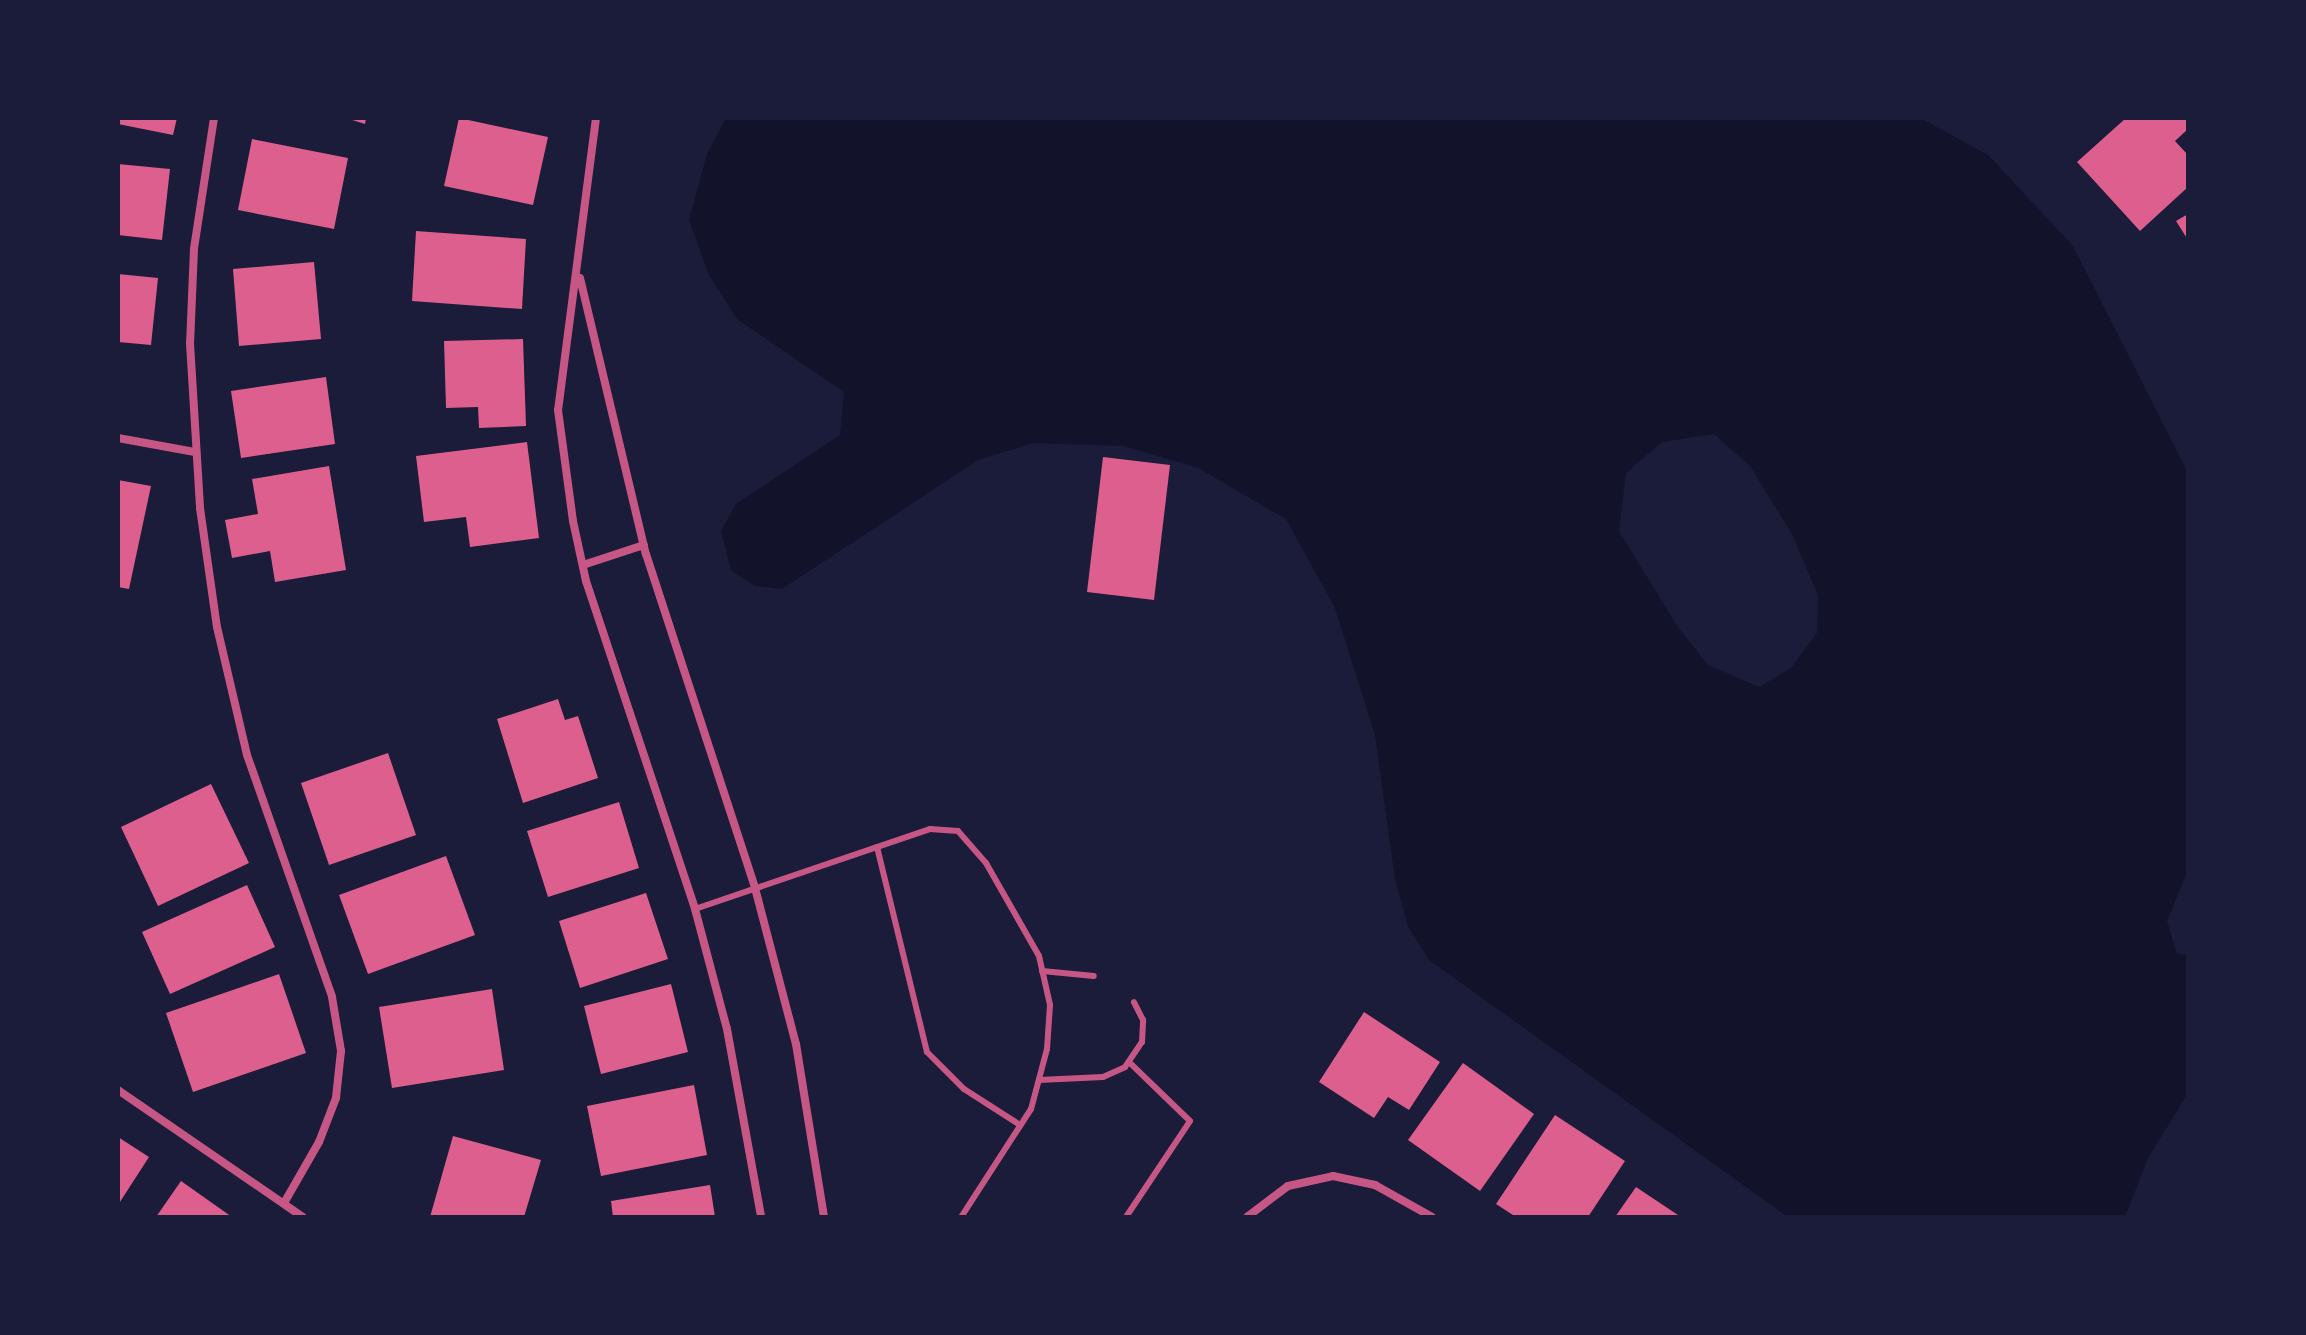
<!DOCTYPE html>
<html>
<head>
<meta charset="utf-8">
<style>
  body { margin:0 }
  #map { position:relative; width:2306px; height:1335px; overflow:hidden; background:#1b1b3a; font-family:Montserrat,sans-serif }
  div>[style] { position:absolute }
  .water>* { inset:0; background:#12122b }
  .building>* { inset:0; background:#dd5f8e }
  .service>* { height:6px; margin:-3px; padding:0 3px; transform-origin:3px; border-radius:3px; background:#c65784 }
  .minor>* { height:8px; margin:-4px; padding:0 4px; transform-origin:4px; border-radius:4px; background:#c65784 }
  span { translate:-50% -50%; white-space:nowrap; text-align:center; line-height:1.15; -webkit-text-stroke:8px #1b1b3a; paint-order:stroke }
  .frame { position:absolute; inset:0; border:120px solid #1b1b3a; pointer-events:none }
</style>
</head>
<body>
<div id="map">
  <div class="water">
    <div style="clip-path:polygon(evenodd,726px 118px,1920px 118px,1988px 155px,2073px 246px,2188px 473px,2188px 870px,2167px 921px,2177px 954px,2188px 955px,2188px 1093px,2148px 1158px,2125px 1217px,1788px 1217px,1429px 960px,1408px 926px,1395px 879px,1375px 735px,1335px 608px,1286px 519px,1198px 468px,1124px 446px,1033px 443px,978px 460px,782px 589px,755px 586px,731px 570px,721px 531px,736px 504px,840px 435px,844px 392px,737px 319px,709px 275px,689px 220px,707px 154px,726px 118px,1714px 434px,1750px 466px,1792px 534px,1818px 595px,1817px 633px,1791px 668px,1759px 687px,1708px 665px,1677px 626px,1619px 531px,1626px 473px,1662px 442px,1714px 434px)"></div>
  </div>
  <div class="building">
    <div style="clip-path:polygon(118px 118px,177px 118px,173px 135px,118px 124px)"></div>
    <div style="clip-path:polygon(346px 118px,366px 118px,365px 124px)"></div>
    <div style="clip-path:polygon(459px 118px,548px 137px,533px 205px,444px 186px)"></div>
    <div style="clip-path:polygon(2126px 118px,2188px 118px,2188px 129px,2175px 141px,2188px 155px,2188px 187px,2140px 231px,2077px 162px)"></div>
    <div style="clip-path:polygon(252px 139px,348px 158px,334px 229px,238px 210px)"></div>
    <div style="clip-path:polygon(118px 164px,170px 169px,162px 240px,118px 235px)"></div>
    <div style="clip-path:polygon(2188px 214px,2188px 240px,2176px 221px)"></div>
    <div style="clip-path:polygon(416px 231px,526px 239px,522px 309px,412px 301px)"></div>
    <div style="clip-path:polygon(314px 262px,321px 339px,239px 346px,233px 269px)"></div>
    <div style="clip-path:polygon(118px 274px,158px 278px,151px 345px,118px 342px)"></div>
    <div style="clip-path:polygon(523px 339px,526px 426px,479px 428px,478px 407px,446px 408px,444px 341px)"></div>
    <div style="clip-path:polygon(326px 377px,335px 444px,241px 458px,231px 391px)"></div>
    <div style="clip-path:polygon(527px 442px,539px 538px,470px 547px,466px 517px,424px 522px,416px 456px)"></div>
    <div style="clip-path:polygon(1103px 457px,1170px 465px,1154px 600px,1087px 592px)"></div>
    <div style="clip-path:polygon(329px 466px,346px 570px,275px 582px,270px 551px,232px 558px,225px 520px,258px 514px,252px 479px)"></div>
    <div style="clip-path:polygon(118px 480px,151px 486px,129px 589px,118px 587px)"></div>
    <div style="clip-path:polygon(558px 699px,565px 720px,578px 716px,598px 778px,523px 803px,497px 719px)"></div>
    <div style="clip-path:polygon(388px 753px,416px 835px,329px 865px,301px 783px)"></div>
    <div style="clip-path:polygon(211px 784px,249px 863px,158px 906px,121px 827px)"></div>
    <div style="clip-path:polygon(619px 802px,639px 868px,548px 897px,527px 831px)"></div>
    <div style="clip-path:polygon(446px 856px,475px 935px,368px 974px,339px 895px)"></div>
    <div style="clip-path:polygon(247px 885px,275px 947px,170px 994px,142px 932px)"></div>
    <div style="clip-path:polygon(646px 893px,668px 959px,580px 988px,559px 921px)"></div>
    <div style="clip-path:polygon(279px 974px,306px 1053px,193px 1092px,166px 1013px)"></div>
    <div style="clip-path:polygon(671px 984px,688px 1052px,601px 1074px,584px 1006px)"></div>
    <div style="clip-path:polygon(492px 989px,504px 1070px,392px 1088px,379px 1007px)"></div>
    <div style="clip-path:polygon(1364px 1012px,1440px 1062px,1409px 1110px,1388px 1097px,1374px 1118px,1319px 1082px)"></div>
    <div style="clip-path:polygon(1463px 1063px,1534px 1114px,1480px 1191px,1408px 1140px)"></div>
    <div style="clip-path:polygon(694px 1085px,707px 1155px,601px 1176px,587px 1106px)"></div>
    <div style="clip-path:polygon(1555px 1115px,1625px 1161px,1588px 1217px,1516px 1217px,1496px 1204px)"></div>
    <div style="clip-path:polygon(453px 1136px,541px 1160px,524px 1217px,430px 1217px)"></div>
    <div style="clip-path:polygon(118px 1137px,149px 1157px,118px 1205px)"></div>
    <div style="clip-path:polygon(181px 1181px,232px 1217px,156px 1217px)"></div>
    <div style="clip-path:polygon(710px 1185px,715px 1217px,613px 1217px,611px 1201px)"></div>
    <div style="clip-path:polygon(1636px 1187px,1681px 1217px,1615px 1217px)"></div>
  </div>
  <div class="service">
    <div style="left:877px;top:847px;width:211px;rotate:76.3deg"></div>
    <div style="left:927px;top:1052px;width:52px;rotate:45deg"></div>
    <div style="left:964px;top:1089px;width:67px;rotate:32.7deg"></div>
    <div style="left:695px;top:909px;width:248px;rotate:-18.8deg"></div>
    <div style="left:930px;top:829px;width:28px;rotate:4deg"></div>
    <div style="left:958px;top:831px;width:43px;rotate:48.8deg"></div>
    <div style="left:986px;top:863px;width:107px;rotate:60.3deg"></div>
    <div style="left:1039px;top:956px;width:50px;rotate:77.3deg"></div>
    <div style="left:1050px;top:1005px;width:44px;rotate:93.9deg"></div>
    <div style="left:1047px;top:1049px;width:62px;rotate:104.9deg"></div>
    <div style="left:1031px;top:1109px;width:129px;rotate:122.9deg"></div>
    <div style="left:1042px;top:971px;width:52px;rotate:5.5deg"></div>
    <div style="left:1039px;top:1080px;width:64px;rotate:-2.7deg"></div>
    <div style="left:1103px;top:1077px;width:24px;rotate:-24deg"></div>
    <div style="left:1125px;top:1067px;width:30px;rotate:-56deg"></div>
    <div style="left:1142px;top:1042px;width:22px;rotate:-87deg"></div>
    <div style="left:1143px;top:1020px;width:20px;rotate:-117deg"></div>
    <div style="left:1126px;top:1217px;width:115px;rotate:-56.3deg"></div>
    <div style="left:1190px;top:1121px;width:85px;rotate:-136deg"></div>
  </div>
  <div class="minor">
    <div style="left:214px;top:118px;width:133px;rotate:98.7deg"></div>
    <div style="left:194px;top:249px;width:94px;rotate:92.4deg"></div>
    <div style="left:190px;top:343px;width:165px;rotate:86.5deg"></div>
    <div style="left:200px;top:508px;width:120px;rotate:81.9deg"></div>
    <div style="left:217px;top:627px;width:131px;rotate:76.8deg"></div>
    <div style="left:247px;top:755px;width:256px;rotate:70.6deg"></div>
    <div style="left:332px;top:997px;width:55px;rotate:80.5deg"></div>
    <div style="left:341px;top:1051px;width:47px;rotate:96.1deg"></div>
    <div style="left:336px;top:1098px;width:47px;rotate:111.1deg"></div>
    <div style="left:319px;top:1142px;width:70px;rotate:119.8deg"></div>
    <div style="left:596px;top:118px;width:294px;rotate:97.4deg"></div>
    <div style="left:558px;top:410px;width:112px;rotate:82.3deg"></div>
    <div style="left:573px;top:521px;width:61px;rotate:77.8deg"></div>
    <div style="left:586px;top:581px;width:346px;rotate:71.6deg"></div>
    <div style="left:695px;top:909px;width:124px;rotate:75.1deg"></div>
    <div style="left:727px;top:1029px;width:191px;rotate:79.7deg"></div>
    <div style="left:580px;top:278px;width:284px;rotate:76.6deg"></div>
    <div style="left:646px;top:554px;width:351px;rotate:71.9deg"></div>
    <div style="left:755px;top:888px;width:161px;rotate:75.3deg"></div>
    <div style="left:796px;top:1044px;width:175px;rotate:80.8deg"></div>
    <div style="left:118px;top:438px;width:78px;rotate:10.3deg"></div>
    <div style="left:583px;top:565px;width:64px;rotate:-18.2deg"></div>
    <div style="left:118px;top:1090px;width:224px;rotate:34.5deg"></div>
    <div style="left:1247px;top:1217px;width:51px;rotate:-37.1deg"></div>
    <div style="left:1288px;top:1186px;width:46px;rotate:-12.5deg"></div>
    <div style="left:1333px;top:1176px;width:43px;rotate:12.1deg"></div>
    <div style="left:1375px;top:1185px;width:65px;rotate:29.3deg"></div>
  </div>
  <div class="frame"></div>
</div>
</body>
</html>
